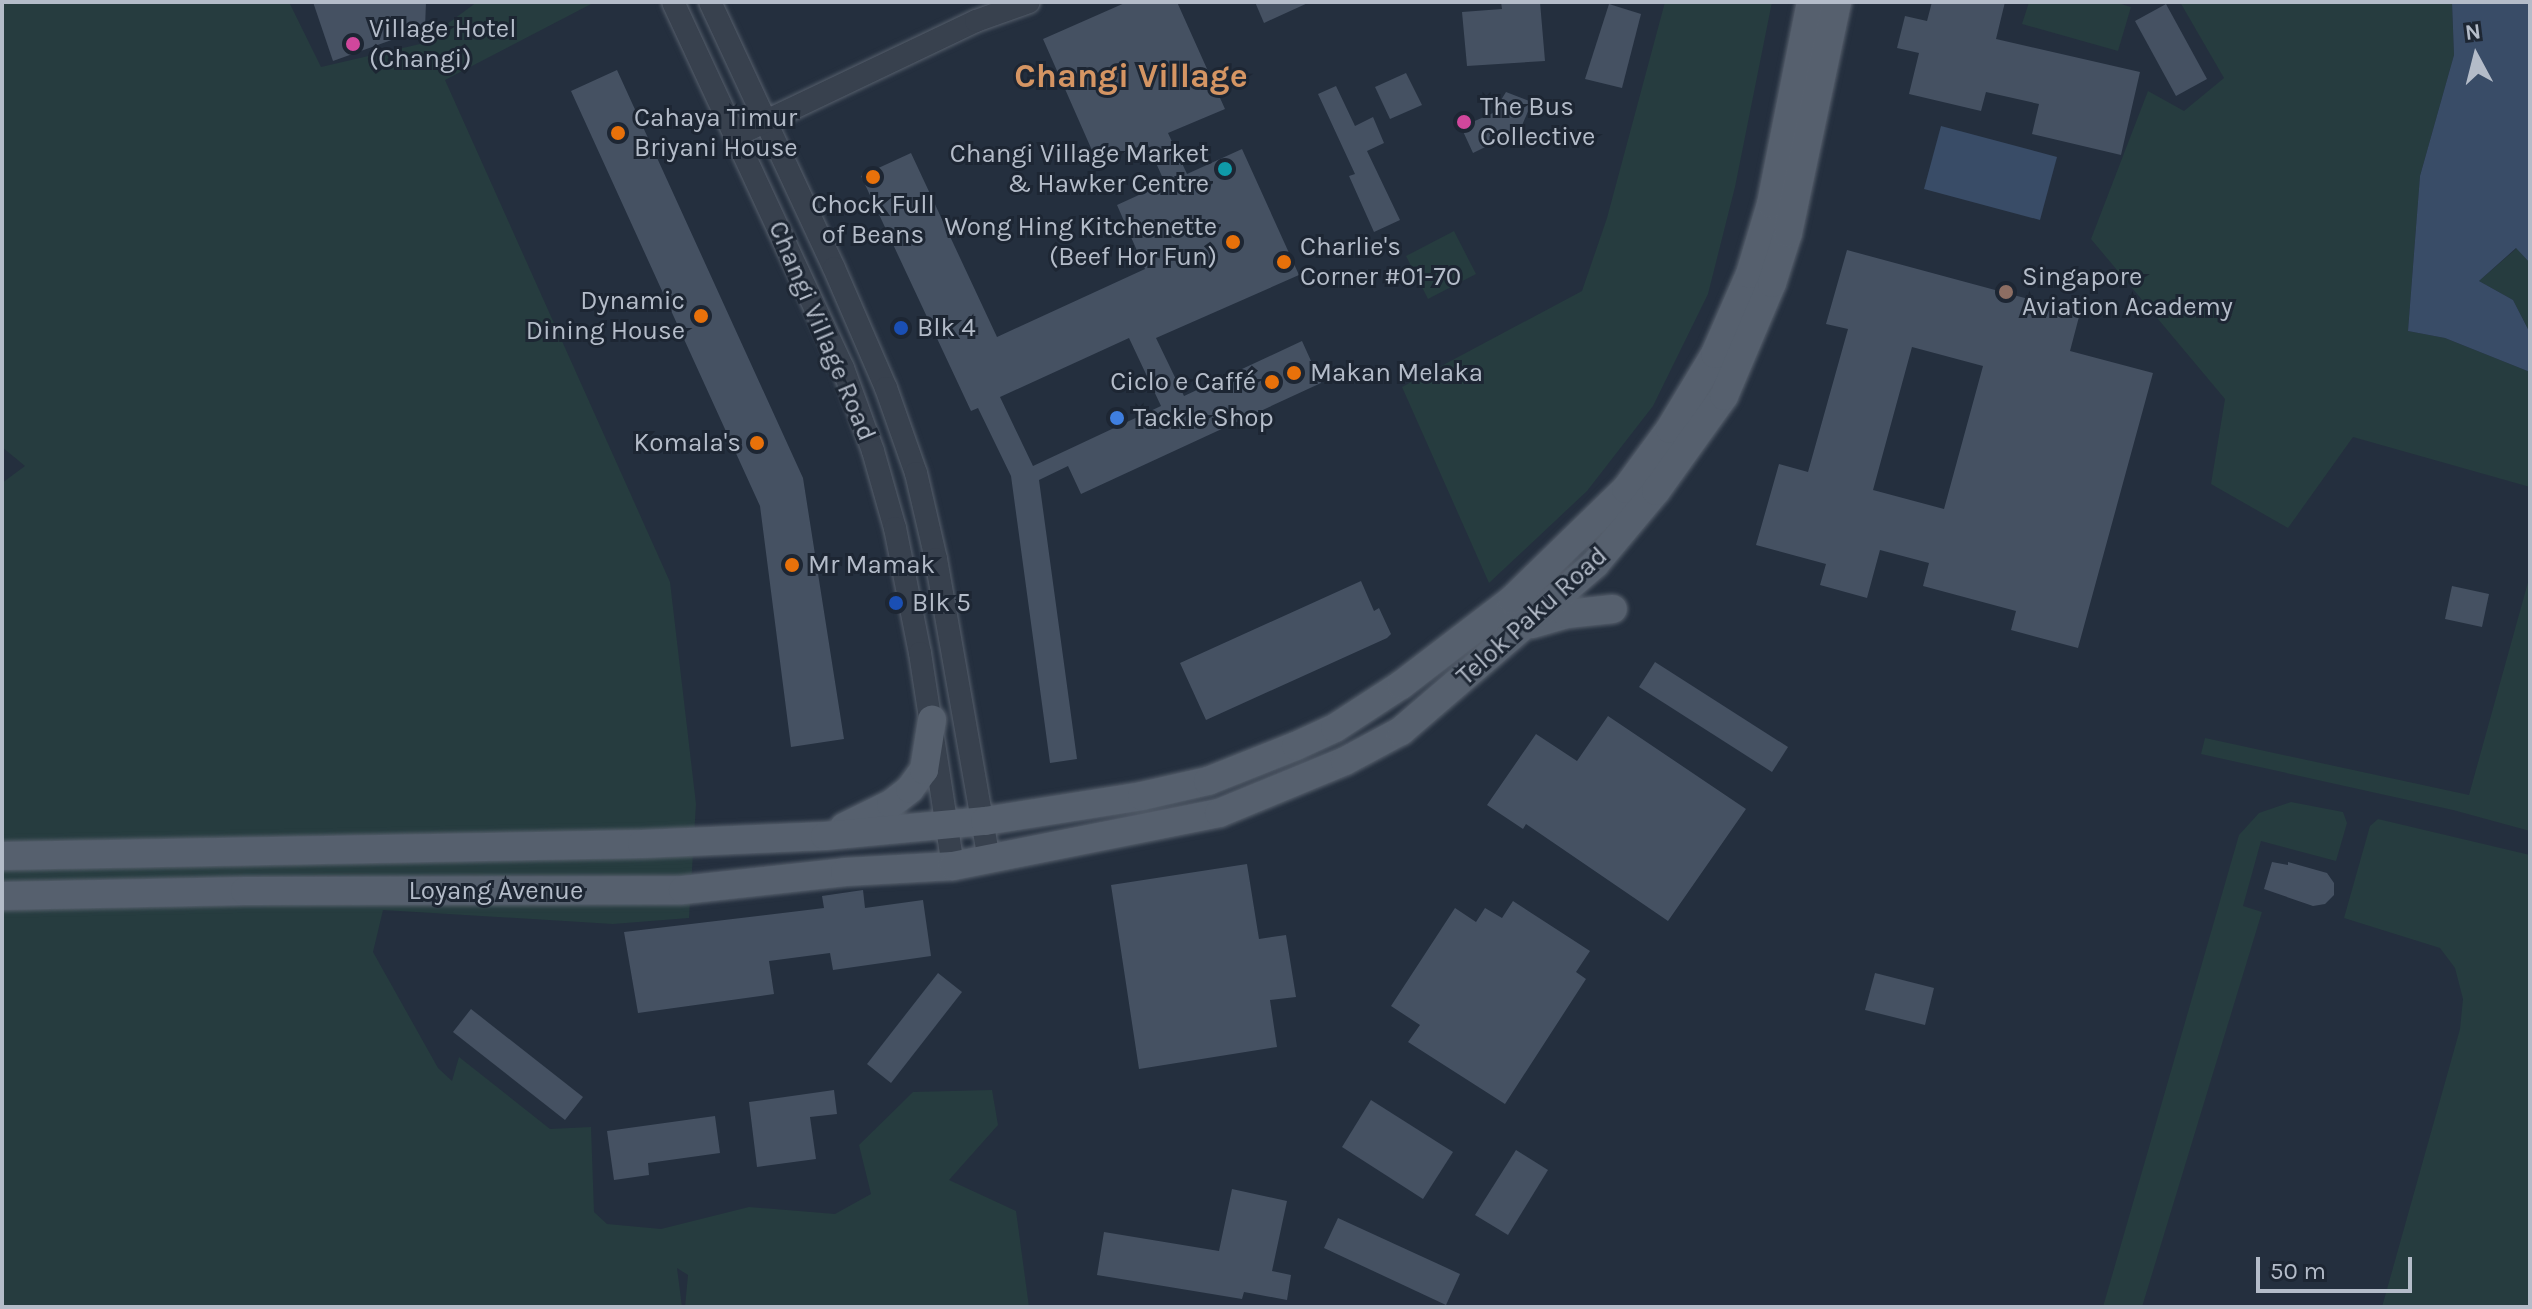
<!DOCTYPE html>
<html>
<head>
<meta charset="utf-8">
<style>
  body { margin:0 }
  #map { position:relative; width:2532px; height:1309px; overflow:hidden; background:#242f3e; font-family:Karla,sans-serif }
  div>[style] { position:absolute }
  .green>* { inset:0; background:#263c3f }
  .water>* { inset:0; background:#394c67 }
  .building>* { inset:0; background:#455162 }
  .roads { filter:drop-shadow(0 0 2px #565f6c) drop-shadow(0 0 2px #565f6c) }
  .minor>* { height:22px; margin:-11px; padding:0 11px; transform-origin:11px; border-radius:11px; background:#38414e }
  .major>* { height:28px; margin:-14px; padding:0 14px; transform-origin:14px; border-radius:14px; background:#56606e }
  .dots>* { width:22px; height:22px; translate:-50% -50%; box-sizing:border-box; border:4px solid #1d2633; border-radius:50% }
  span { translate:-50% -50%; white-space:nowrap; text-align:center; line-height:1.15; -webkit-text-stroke:6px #1d2633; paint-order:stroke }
  .poi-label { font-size:26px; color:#b4bcc9 }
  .left { translate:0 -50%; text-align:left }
  .right { translate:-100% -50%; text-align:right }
  .street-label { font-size:26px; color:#b4bcc9 }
  .district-label { font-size:34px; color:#d59563; font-weight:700 }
  .frame { position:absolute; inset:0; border:4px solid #b4bcc9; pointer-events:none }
  .north { position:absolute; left:2436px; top:16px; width:80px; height:80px; -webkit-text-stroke:6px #1d2633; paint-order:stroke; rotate:353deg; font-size:22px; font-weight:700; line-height:32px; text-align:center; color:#b4bcc9 }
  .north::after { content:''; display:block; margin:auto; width:28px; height:36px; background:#b4bcc9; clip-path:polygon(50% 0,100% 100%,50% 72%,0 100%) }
  .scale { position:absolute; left:2256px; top:1257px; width:156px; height:36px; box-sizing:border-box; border:4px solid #b4bcc9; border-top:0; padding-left:10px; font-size:24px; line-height:28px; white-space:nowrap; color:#b4bcc9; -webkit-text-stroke:6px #1d2633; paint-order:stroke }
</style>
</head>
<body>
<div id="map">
  <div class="green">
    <div style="clip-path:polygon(2px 2px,289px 2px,321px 67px,420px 44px,477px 2px,595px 2px,445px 80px,670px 582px,696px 804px,689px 918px,613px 924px,383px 910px,373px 952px,438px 1068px,452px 1081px,459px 1057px,550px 1129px,591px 1127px,594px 1212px,607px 1224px,661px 1229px,749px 1207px,835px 1214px,871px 1194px,859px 1145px,913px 1092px,992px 1090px,998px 1125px,949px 1180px,1016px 1211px,1029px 1307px,685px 1307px,688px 1275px,677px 1268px,682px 1307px,2px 1307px,2px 483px,25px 466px,2px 447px)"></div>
    <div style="clip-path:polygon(1665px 2px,1772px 2px,1735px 187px,1708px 294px,1653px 406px,1587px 491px,1489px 583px,1402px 387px,1582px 291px,1607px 218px)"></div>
    <div style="clip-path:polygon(2029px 2px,2114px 2px,2131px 7px,2118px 51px,2022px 24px)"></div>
    <div style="clip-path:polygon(2180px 2px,2452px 2px,2454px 55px,2420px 176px,2408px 331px,2445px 338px,2530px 372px,2530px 487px,2353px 437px,2288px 528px,2211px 484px,2225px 399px,2091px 239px,2148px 91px,2184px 111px,2224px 78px)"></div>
    <div style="clip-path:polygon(1454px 231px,1476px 274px,1428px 299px,1406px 256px)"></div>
    <div style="clip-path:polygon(2517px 248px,2530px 263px,2530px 333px,2513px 300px,2479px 281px)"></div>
    <div style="clip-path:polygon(2530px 575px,2530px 831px,2453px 810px,2201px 754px,2205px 738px,2469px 795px)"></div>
    <div style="clip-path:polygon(2291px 802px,2343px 812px,2347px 823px,2336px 861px,2261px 841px,2243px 906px,2262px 912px,2142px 1307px,2103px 1307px,2239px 835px,2259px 813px)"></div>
    <div style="clip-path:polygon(2378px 819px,2530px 855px,2530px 1307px,2382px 1307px,2460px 1029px,2463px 999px,2455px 968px,2440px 948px,2344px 918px,2370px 826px)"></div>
  </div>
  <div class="water">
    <div style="clip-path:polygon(2452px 2px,2530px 2px,2530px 263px,2516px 248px,2479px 281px,2513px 300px,2530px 333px,2530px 372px,2445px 338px,2408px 331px,2420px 176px,2454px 55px)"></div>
    <div style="clip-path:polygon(1941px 126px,2057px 157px,2040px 220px,1924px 189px)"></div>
  </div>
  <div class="building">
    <div style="clip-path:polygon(313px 2px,426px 2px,425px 28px,333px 61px)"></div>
    <div style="clip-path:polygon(evenodd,1127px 2px,1177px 2px,1225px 109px,1168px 133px,1187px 174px,1242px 149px,1299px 275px,1156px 338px,1184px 396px,1302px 341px,1321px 383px,1081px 494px,1068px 466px,1039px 480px,1077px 759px,1050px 763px,1011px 476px,978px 408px,971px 411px,861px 176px,911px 153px,997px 337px,1145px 269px,1117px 205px,1165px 183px,1147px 143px,1098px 164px,1043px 39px,1127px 2px,1129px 338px,1161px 406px,1033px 466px,1000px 397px,1129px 338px)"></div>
    <div style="clip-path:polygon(1255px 2px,1310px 2px,1264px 23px)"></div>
    <div style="clip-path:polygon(1501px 2px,1540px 2px,1545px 61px,1467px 66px,1462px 12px,1502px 9px)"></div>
    <div style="clip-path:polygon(1932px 2px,2005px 2px,1996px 39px,2140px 72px,2121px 155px,2032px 134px,2039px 104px,1986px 92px,1981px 111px,1909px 94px,1919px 53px,1897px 48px,1905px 16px,1927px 21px)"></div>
    <div style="clip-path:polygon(1609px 4px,1641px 14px,1622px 88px,1585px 79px)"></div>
    <div style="clip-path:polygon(2166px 4px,2207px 79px,2176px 96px,2135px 21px)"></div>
    <div style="clip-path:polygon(617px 70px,803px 478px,844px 739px,791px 747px,760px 506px,571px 91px)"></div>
    <div style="clip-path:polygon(1406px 73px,1422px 105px,1390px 119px,1375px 87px)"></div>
    <div style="clip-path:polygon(1336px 86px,1355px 126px,1373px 117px,1384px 143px,1367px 151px,1400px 220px,1374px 232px,1349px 176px,1355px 174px,1318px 94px)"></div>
    <div style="clip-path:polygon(1506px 92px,1532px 102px,1520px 130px,1473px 153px,1461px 127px,1493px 113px)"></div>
    <div style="clip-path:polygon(evenodd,1847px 250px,2080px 313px,2070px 351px,2153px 373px,2078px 648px,2011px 630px,2016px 611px,1923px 586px,1929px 563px,1880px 550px,1867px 598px,1820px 585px,1826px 564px,1756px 545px,1779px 464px,1808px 472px,1848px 329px,1826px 324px,1847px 250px,1912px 347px,1983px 366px,1944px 509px,1873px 490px,1912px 347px)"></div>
    <div style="clip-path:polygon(1361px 581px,1374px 611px,1379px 608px,1391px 634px,1387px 638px,1206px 720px,1180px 663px)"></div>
    <div style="clip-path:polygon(2452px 586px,2489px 594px,2482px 627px,2445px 619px)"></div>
    <div style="clip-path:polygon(1655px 662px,1788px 747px,1772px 772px,1639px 687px)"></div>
    <div style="clip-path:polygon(1608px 716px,1746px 809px,1668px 921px,1526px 824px,1523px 829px,1487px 805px,1536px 734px,1577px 761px)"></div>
    <div style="clip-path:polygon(2272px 862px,2288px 865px,2288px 862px,2327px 873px,2334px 883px,2334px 895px,2325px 904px,2313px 906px,2264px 889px)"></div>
    <div style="clip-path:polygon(1247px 864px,1259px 939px,1286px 935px,1296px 997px,1270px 1000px,1277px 1047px,1139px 1069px,1111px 885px)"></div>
    <div style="clip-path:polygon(863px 890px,865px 908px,923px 900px,931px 956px,833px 970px,830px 953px,769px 961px,774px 994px,638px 1013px,624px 932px,824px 908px,822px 896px)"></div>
    <div style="clip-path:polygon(1513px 901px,1590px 951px,1576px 972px,1586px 979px,1505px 1104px,1408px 1042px,1420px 1025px,1391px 1006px,1455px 908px,1476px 922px,1485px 908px,1502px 918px)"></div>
    <div style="clip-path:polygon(938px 973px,962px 992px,891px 1083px,867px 1064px)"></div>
    <div style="clip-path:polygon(1875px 973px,1934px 988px,1925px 1025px,1865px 1010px)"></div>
    <div style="clip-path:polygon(471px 1009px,583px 1097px,565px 1120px,453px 1032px)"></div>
    <div style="clip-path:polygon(834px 1090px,837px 1114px,810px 1117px,816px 1159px,757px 1167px,749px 1102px)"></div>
    <div style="clip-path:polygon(1371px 1100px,1453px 1152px,1423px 1199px,1342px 1147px)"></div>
    <div style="clip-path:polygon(715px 1116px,720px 1153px,648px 1163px,649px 1175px,614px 1180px,607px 1131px)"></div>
    <div style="clip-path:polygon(1516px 1150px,1548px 1170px,1508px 1235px,1475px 1215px)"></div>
    <div style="clip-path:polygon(1232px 1189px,1287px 1201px,1272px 1271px,1291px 1275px,1287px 1300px,1244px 1292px,1242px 1299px,1097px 1275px,1104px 1232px,1219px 1251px)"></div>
    <div style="clip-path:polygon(1338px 1218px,1460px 1274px,1446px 1305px,1324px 1248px)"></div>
  </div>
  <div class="roads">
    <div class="minor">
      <div style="left:673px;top:2px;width:404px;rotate:65.1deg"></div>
      <div style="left:843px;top:368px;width:88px;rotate:70.1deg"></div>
      <div style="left:873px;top:451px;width:80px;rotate:74.1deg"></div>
      <div style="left:895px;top:528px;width:127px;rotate:78.7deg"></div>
      <div style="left:920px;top:653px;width:216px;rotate:81.2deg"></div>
      <div style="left:710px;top:2px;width:293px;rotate:65deg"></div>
      <div style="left:834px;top:268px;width:131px;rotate:66.6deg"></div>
      <div style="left:886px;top:388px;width:90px;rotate:70.6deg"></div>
      <div style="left:916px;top:473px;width:88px;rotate:76.9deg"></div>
      <div style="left:936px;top:559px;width:306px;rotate:80deg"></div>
      <div style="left:737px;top:135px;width:265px;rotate:-25.5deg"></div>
      <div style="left:976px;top:21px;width:56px;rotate:-19.7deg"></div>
    </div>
    <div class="major">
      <div style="left:1532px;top:624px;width:36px;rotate:-16deg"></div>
      <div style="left:1567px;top:614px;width:46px;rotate:-6.2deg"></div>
      <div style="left:844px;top:827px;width:52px;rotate:-26.1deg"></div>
      <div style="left:891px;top:804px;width:24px;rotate:-38deg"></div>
      <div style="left:910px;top:789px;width:24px;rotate:-54deg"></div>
      <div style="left:924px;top:770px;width:51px;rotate:-80.9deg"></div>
      <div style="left:2px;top:856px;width:640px;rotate:-1.07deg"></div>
      <div style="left:642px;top:844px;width:183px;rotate:-2.5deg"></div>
      <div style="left:825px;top:836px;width:161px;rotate:-5.4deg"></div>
      <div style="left:985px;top:821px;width:159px;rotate:-9deg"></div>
      <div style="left:1142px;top:796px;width:68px;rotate:-12.8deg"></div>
      <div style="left:1208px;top:781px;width:95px;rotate:-21.7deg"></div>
      <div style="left:1296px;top:746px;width:43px;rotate:-24.8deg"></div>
      <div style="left:1335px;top:728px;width:79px;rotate:-33.1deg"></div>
      <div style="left:1401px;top:685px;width:140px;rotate:-37.4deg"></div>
      <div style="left:1512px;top:600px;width:159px;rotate:-44.2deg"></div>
      <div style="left:1626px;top:489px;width:74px;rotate:-53.7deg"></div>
      <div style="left:1670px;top:429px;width:87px;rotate:-59deg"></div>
      <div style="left:1715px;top:354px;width:87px;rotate:-66.4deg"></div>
      <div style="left:1750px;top:274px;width:73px;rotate:-73.3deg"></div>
      <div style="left:1771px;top:204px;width:206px;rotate:-78.8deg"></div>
      <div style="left:2px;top:896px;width:243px;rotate:-1.2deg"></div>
      <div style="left:245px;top:891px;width:438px;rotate:-0.1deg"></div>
      <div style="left:683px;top:890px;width:163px;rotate:-6.3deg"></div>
      <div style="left:845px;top:872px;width:108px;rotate:-3.2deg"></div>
      <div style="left:953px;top:866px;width:271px;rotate:-11.3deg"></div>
      <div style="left:1219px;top:813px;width:136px;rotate:-22.4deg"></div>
      <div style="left:1345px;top:761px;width:64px;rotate:-28.2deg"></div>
      <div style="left:1401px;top:731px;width:256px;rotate:-40.7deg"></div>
      <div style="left:1595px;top:564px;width:95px;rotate:-50.1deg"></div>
      <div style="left:1656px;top:491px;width:117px;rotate:-54.4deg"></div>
      <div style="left:1724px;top:396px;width:123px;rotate:-67deg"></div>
      <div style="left:1772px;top:283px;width:52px;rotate:-72.3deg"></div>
      <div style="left:1788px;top:233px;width:236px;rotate:-78deg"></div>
    </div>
  </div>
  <div class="dots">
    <div style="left:353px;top:44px;background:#d1479c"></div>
    <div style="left:1464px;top:122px;background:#d1479c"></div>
    <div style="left:618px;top:133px;background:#e8710a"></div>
    <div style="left:1225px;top:169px;background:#0f9aa8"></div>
    <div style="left:873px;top:177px;background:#e8710a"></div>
    <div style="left:1233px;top:242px;background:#e8710a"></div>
    <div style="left:1284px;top:262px;background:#e8710a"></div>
    <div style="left:2006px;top:292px;background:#8d6e63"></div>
    <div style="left:701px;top:316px;background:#e8710a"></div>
    <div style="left:901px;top:328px;background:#1a4fb4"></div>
    <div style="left:1294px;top:373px;background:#e8710a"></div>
    <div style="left:1272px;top:382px;background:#e8710a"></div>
    <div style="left:1117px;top:418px;background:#3f7fe0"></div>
    <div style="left:757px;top:443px;background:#e8710a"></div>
    <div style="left:792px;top:565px;background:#e8710a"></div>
    <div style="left:896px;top:603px;background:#1a4fb4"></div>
  </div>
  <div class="poi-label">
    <span class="left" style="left:369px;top:44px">Village Hotel<br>(Changi)</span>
    <span class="left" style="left:1480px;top:122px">The Bus<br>Collective</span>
    <span class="left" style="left:634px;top:133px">Cahaya Timur<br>Briyani House</span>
    <span class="right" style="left:1209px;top:169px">Changi Village Market<br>&amp; Hawker Centre</span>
    <span style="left:873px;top:220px">Chock Full<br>of Beans</span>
    <span class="right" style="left:1217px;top:242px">Wong Hing Kitchenette<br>(Beef Hor Fun)</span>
    <span class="left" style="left:1300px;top:262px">Charlie's<br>Corner #01-70</span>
    <span class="left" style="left:2022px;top:292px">Singapore<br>Aviation Academy</span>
    <span class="right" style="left:685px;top:316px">Dynamic<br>Dining House</span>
    <span class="left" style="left:917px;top:328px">Blk 4</span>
    <span class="left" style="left:1310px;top:373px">Makan Melaka</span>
    <span class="right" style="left:1256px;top:382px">Ciclo e Caffé</span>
    <span class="left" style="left:1133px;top:418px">Tackle Shop</span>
    <span class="right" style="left:741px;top:443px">Komala's</span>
    <span class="left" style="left:808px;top:565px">Mr Mamak</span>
    <span class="left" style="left:912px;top:603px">Blk 5</span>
  </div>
  <div class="street-label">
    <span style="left:822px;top:331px;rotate:67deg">Changi Village Road</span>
    <span style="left:1532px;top:616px;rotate:-42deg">Telok Paku Road</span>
    <span style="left:496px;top:891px">Loyang Avenue</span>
  </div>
  <div class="district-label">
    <span style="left:1131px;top:77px">Changi Village</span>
  </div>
  <div class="frame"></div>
  <div class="north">N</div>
  <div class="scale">50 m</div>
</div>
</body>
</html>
